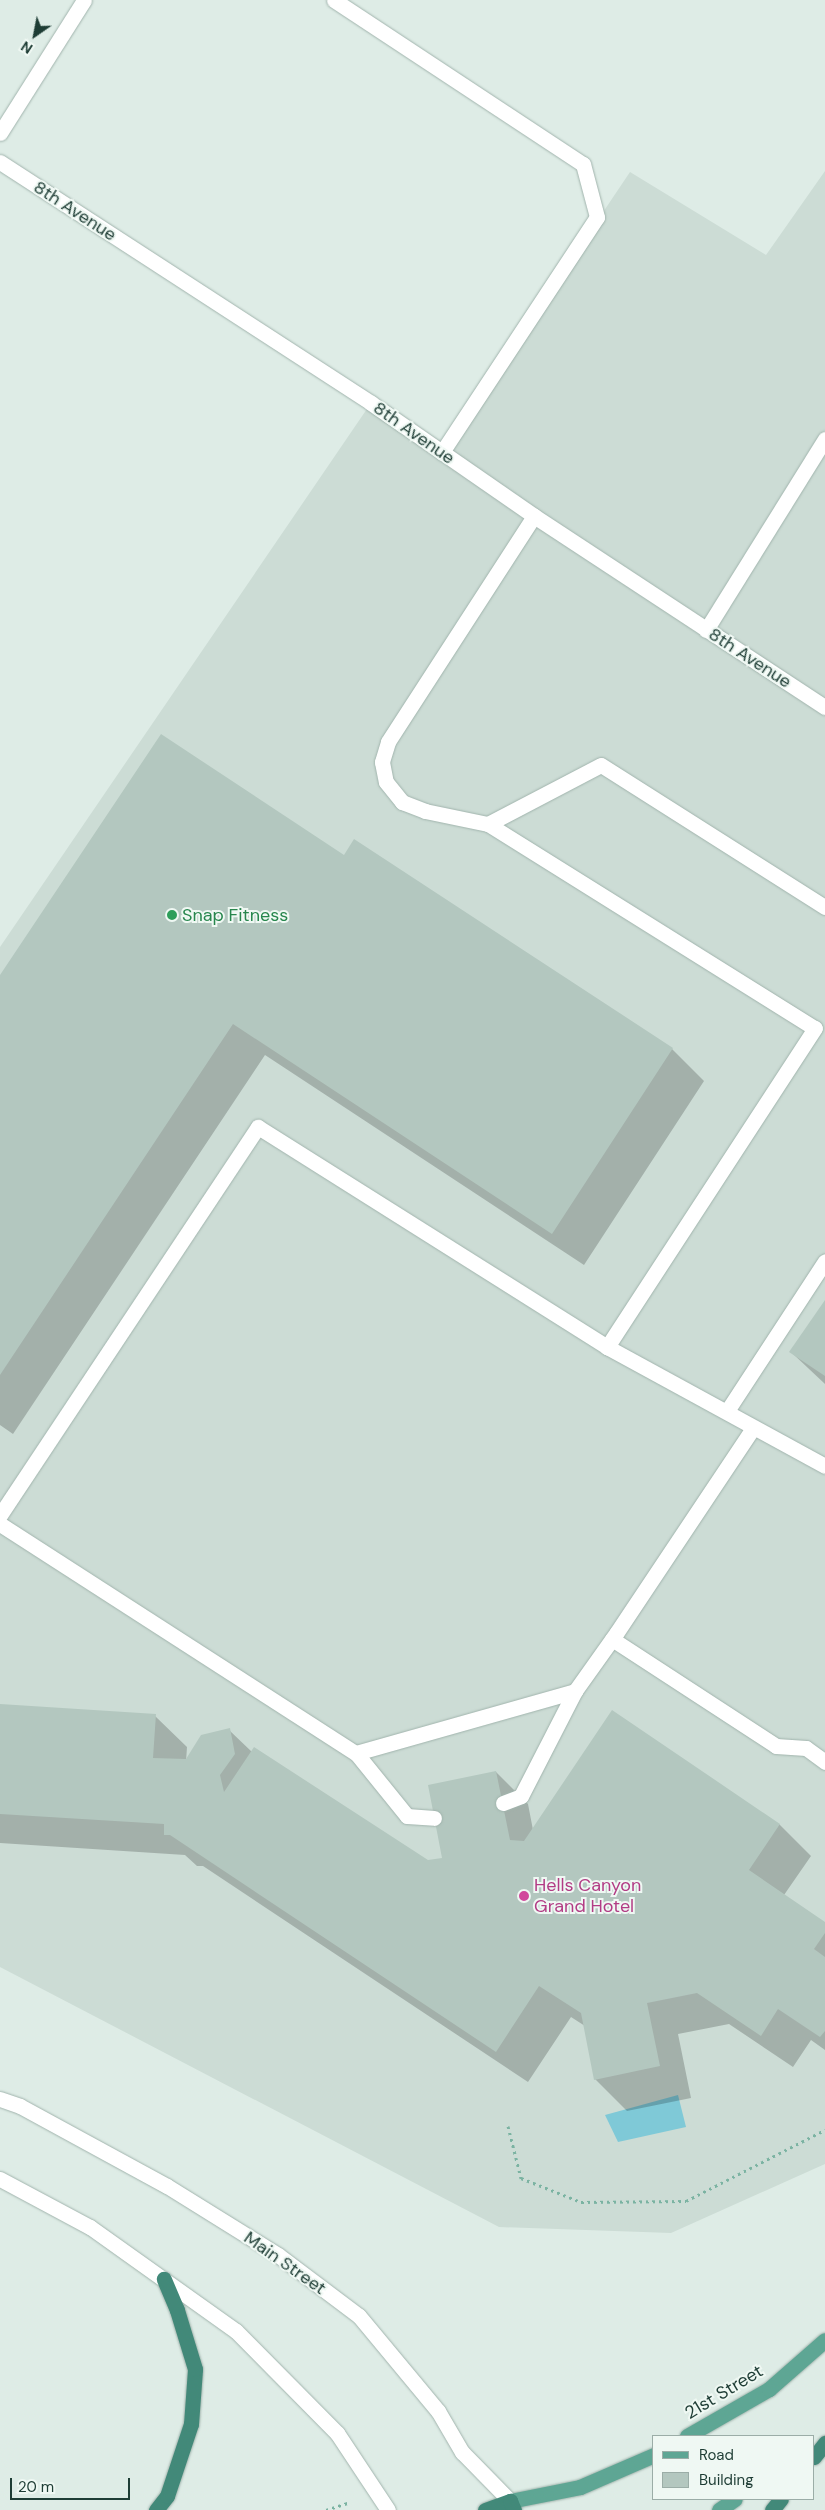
<!DOCTYPE html>
<html>
<head>
<meta charset="utf-8">
<style>
  body { margin:0 }
  #map { position:relative; width:825px; height:2510px; overflow:hidden; background:#deece6; font-family:"DM Sans",sans-serif }
  div>[style] { position:absolute }
  .built>* { inset:0; background:#ccdcd5 }
  .water>* { inset:0; background:#7fc9d7 }
  .shadow>* { inset:0; background:#0003 }
  .building>* { inset:0; background:#b3c7bf }
  .path>* { height:3px; margin-top:-1.5px; transform-origin:0; background:repeating-linear-gradient(90deg,#7bb3a2 0 2.5px,transparent 0 6.5px) }
  .roads { filter:drop-shadow(0 0 1px #a1b4ad) drop-shadow(0 0 1px #a1b4ad) }
  .service>* { height:15px; margin:-7.5px; padding:0 7.5px; transform-origin:7.5px; border-radius:7.5px; background:#fff }
  .minor>* { height:15px; margin:-7.5px; padding:0 7.5px; transform-origin:7.5px; border-radius:7.5px; background:#fff }
  .secondary>* { height:15px; margin:-7.5px; padding:0 7.5px; transform-origin:7.5px; border-radius:7.5px; background:#fff }
  .primary>* { height:15px; margin:-7.5px; padding:0 7.5px; transform-origin:7.5px; border-radius:7.5px; background:#5ea694 }
  .trunk>* { height:15px; margin:-7.5px; padding:0 7.5px; transform-origin:7.5px; border-radius:7.5px; background:#428979 }
  .dots>* { width:14px; height:14px; translate:-50% -50%; box-sizing:border-box; border:2px solid #eff8f3; border-radius:50% }
  span { translate:-50% -50%; white-space:nowrap; text-align:center; line-height:1.15; -webkit-text-stroke:4px #eff8f3; paint-order:stroke }
  .street-label { font-size:18px; color:#1e3d35 }
  .leisure-label { font-size:18px; color:#27864d }
  .left { translate:0 -50%; text-align:left }
  .hotel-label { font-size:18px; color:#b23c85 }
  .legend { position:absolute; left:652px; top:2435px; width:162px; height:65px; box-sizing:border-box; background:#eff8f3; border:1px solid #9bada7; margin:0; padding:6px 9px; list-style:none; font-size:15px; color:#1e3d35 }
  .legend li { display:flex; align-items:center; gap:10px; height:25px }
  .legend b { width:25px; border:1px solid #9bada7 }
  .north { position:absolute; left:10px; top:10px; width:50px; height:50px; -webkit-text-stroke:4px #eff8f3; paint-order:stroke; rotate:213deg; font-size:14px; font-weight:700; line-height:20px; text-align:center; color:#1e3d35 }
  .north::after { content:''; display:block; margin:auto; width:18px; height:22px; background:#1e3d35; clip-path:polygon(50% 0,100% 100%,50% 72%,0 100%) }
  .scale { position:absolute; left:10px; top:2478px; width:120px; height:22px; box-sizing:border-box; border:2px solid #1e3d35; border-top:0; padding-left:6px; font-size:15px; line-height:18px; white-space:nowrap; color:#1e3d35; -webkit-text-stroke:4px #eff8f3; paint-order:stroke }
</style>
</head>
<body>
<div id="map">
  <div class="built">
    <div style="clip-path:polygon(825px 171px,825px 2164px,671px 2233px,499px 2227px,0 1967px,0 947px,371px 403px,442px 452px,630px 172px,766px 255px)"></div>
  </div>
  <div class="water">
    <div style="clip-path:polygon(678px 2095px,686px 2127px,618px 2142px,605px 2115px)"></div>
  </div>
  <div class="shadow">
    <div style="clip-path:polygon(354px 841px,672px 1049px,704px 1081px,584px 1265px,265px 1055px,13px 1434px,0 1425px,0 977px,344px 857px)"></div>
    <div style="clip-path:polygon(825px 1302px,825px 1384px,791px 1352px)"></div>
    <div style="clip-path:polygon(0 1706px,155px 1716px,187px 1747px,186px 1762px,229px 1730px,252px 1752px,427px 1861px,444px 1859px,496px 1772px,528px 1804px,533px 1830px,779px 1824px,811px 1856px,784px 1895px,825px 1923px,825px 2050px,811px 2040px,793px 2067px,729px 2024px,678px 2034px,691px 2098px,627px 2111px,595px 2079px,585px 2026px,571px 2017px,528px 2082px,203px 1866px,197px 1866px,185px 1855px,0 1843px)"></div>
  </div>
  <div class="building">
    <div style="clip-path:polygon(161px 734px,344px 855px,354px 839px,673px 1048px,552px 1234px,233px 1024px,0 1375px,0 975px)"></div>
    <div style="clip-path:polygon(825px 1300px,825px 1376px,789px 1352px)"></div>
    <div style="clip-path:polygon(0 1704px,156px 1714px,153px 1758px,186px 1759px,201px 1735px,230px 1728px,235px 1754px,220px 1775px,224px 1792px,254px 1747px,428px 1860px,442px 1858px,428px 1785px,496px 1771px,510px 1840px,524px 1841px,612px 1710px,780px 1824px,749px 1870px,825px 1922px,825px 1933px,814px 1949px,825px 1957px,825px 2031px,820px 2037px,778px 2009px,761px 2036px,697px 1993px,647px 2003px,660px 2066px,594px 2080px,581px 2013px,539px 1986px,496px 2052px,170px 1835px,164px 1835px,164px 1824px,0 1814px)"></div>
  </div>
  <div class="path">
    <div style="left:508px;top:2126px;width:54px;rotate:76deg"></div>
    <div style="left:521px;top:2178px;width:65px;rotate:21.8deg"></div>
    <div style="left:581px;top:2202px;width:105px;rotate:-0.5deg"></div>
    <div style="left:686px;top:2201px;width:156px;rotate:-27.1deg"></div>
    <div style="left:326px;top:2510px;width:25px;rotate:-18deg"></div>
  </div>
  <div class="roads">
    <div class="service">
      <div style="left:334px;top:0;width:298px;rotate:33.4deg"></div>
      <div style="left:583px;top:164px;width:55px;rotate:75.2deg"></div>
      <div style="left:597px;top:217px;width:282px;rotate:123.4deg"></div>
      <div style="left:534px;top:516px;width:269px;rotate:122.9deg"></div>
      <div style="left:388px;top:742px;width:21px;rotate:107deg"></div>
      <div style="left:382px;top:762px;width:20px;rotate:79deg"></div>
      <div style="left:386px;top:782px;width:26px;rotate:51deg"></div>
      <div style="left:402px;top:802px;width:25px;rotate:21deg"></div>
      <div style="left:425px;top:811px;width:64px;rotate:11.7deg"></div>
      <div style="left:488px;top:824px;width:385px;rotate:32deg"></div>
      <div style="left:815px;top:1028px;width:381px;rotate:123.1deg"></div>
      <div style="left:706px;top:630px;width:225px;rotate:-58.1deg"></div>
      <div style="left:488px;top:824px;width:127px;rotate:-27.6deg"></div>
      <div style="left:601px;top:765px;width:265px;rotate:32.4deg"></div>
      <div style="left:727px;top:1411px;width:179px;rotate:-56.8deg"></div>
      <div style="left:0;top:1515px;width:466px;rotate:-56.4deg"></div>
      <div style="left:258px;top:1127px;width:413px;rotate:32.2deg"></div>
      <div style="left:607px;top:1347px;width:248px;rotate:28.6deg"></div>
      <div style="left:0;top:1524px;width:423px;rotate:32.8deg"></div>
      <div style="left:356px;top:1753px;width:228px;rotate:-15.8deg"></div>
      <div style="left:575px;top:1691px;width:72px;rotate:-54.6deg"></div>
      <div style="left:617px;top:1632px;width:245px;rotate:-56.3deg"></div>
      <div style="left:612px;top:1639px;width:196px;rotate:33.1deg"></div>
      <div style="left:776px;top:1746px;width:30px;rotate:4deg"></div>
      <div style="left:806px;top:1748px;width:24px;rotate:36deg"></div>
      <div style="left:356px;top:1753px;width:81px;rotate:51deg"></div>
      <div style="left:407px;top:1816px;width:27px;rotate:4deg"></div>
      <div style="left:503px;top:1803px;width:19px;rotate:-21deg"></div>
      <div style="left:521px;top:1796px;width:118px;rotate:-62.8deg"></div>
    </div>
    <div class="minor">
      <div style="left:0;top:133px;width:157px;rotate:-57.7deg"></div>
      <div style="left:0;top:162px;width:442px;rotate:33deg"></div>
      <div style="left:371px;top:403px;width:198px;rotate:34.7deg"></div>
      <div style="left:534px;top:516px;width:348px;rotate:33.3deg"></div>
    </div>
    <div class="secondary">
      <div style="left:0;top:2099px;width:21px;rotate:19deg"></div>
      <div style="left:20px;top:2106px;width:167px;rotate:28.6deg"></div>
      <div style="left:167px;top:2186px;width:131px;rotate:31.9deg"></div>
      <div style="left:278px;top:2255px;width:101px;rotate:37deg"></div>
      <div style="left:359px;top:2316px;width:124px;rotate:50.3deg"></div>
      <div style="left:438px;top:2411px;width:48px;rotate:59.7deg"></div>
      <div style="left:462px;top:2452px;width:69px;rotate:45.6deg"></div>
      <div style="left:0;top:2179px;width:102px;rotate:28.1deg"></div>
      <div style="left:90px;top:2227px;width:179px;rotate:35.5deg"></div>
      <div style="left:236px;top:2331px;width:144px;rotate:45.3deg"></div>
      <div style="left:337px;top:2433px;width:92px;rotate:56.5deg"></div>
    </div>
    <div class="primary">
      <div style="left:687px;top:2436px;width:95px;rotate:-29.8deg"></div>
      <div style="left:769px;top:2389px;width:74px;rotate:-41.2deg"></div>
      <div style="left:510px;top:2501px;width:71px;rotate:-11.3deg"></div>
      <div style="left:580px;top:2487px;width:81px;rotate:-23.4deg"></div>
      <div style="left:719px;top:2510px;width:19px;rotate:-35deg"></div>
    </div>
    <div class="trunk">
      <div style="left:814px;top:2457px;width:18px;rotate:-52deg"></div>
      <div style="left:156px;top:2510px;width:18px;rotate:-52deg"></div>
      <div style="left:167px;top:2496px;width:76px;rotate:-71.6deg"></div>
      <div style="left:191px;top:2424px;width:55px;rotate:-85.8deg"></div>
      <div style="left:195px;top:2369px;width:62px;rotate:-107deg"></div>
      <div style="left:177px;top:2310px;width:34px;rotate:-113deg"></div>
      <div style="left:485px;top:2510px;width:27px;rotate:-20deg"></div>
      <div style="left:510px;top:2501px;width:10px;rotate:66deg"></div>
      <div style="left:772px;top:2510px;width:14px;rotate:-51deg"></div>
    </div>
  </div>
  <div class="dots">
    <div style="left:172px;top:915px;background:#2e9e5b"></div>
    <div style="left:524px;top:1896px;background:#d1479c"></div>
  </div>
  <div class="street-label">
    <span style="left:75px;top:211px;rotate:33deg">8th Avenue</span>
    <span style="left:414px;top:433px;rotate:35deg">8th Avenue</span>
    <span style="left:750px;top:658px;rotate:33deg">8th Avenue</span>
    <span style="left:285px;top:2263px;rotate:35deg">Main Street</span>
    <span style="left:724px;top:2392px;rotate:-31deg">21st Street</span>
  </div>
  <div class="leisure-label">
    <span class="left" style="left:182px;top:915px">Snap Fitness</span>
  </div>
  <div class="hotel-label">
    <span class="left" style="left:534px;top:1896px">Hells Canyon<br>Grand Hotel</span>
  </div>
  <ul class="legend">
  <li><b style="height:6px;background:#5ea694"></b>Road</li>
  <li><b style="height:14px;background:#b3c7bf"></b>Building</li>
  </ul>
  <div class="north">N</div>
  <div class="scale">20 m</div>
</div>
</body>
</html>
